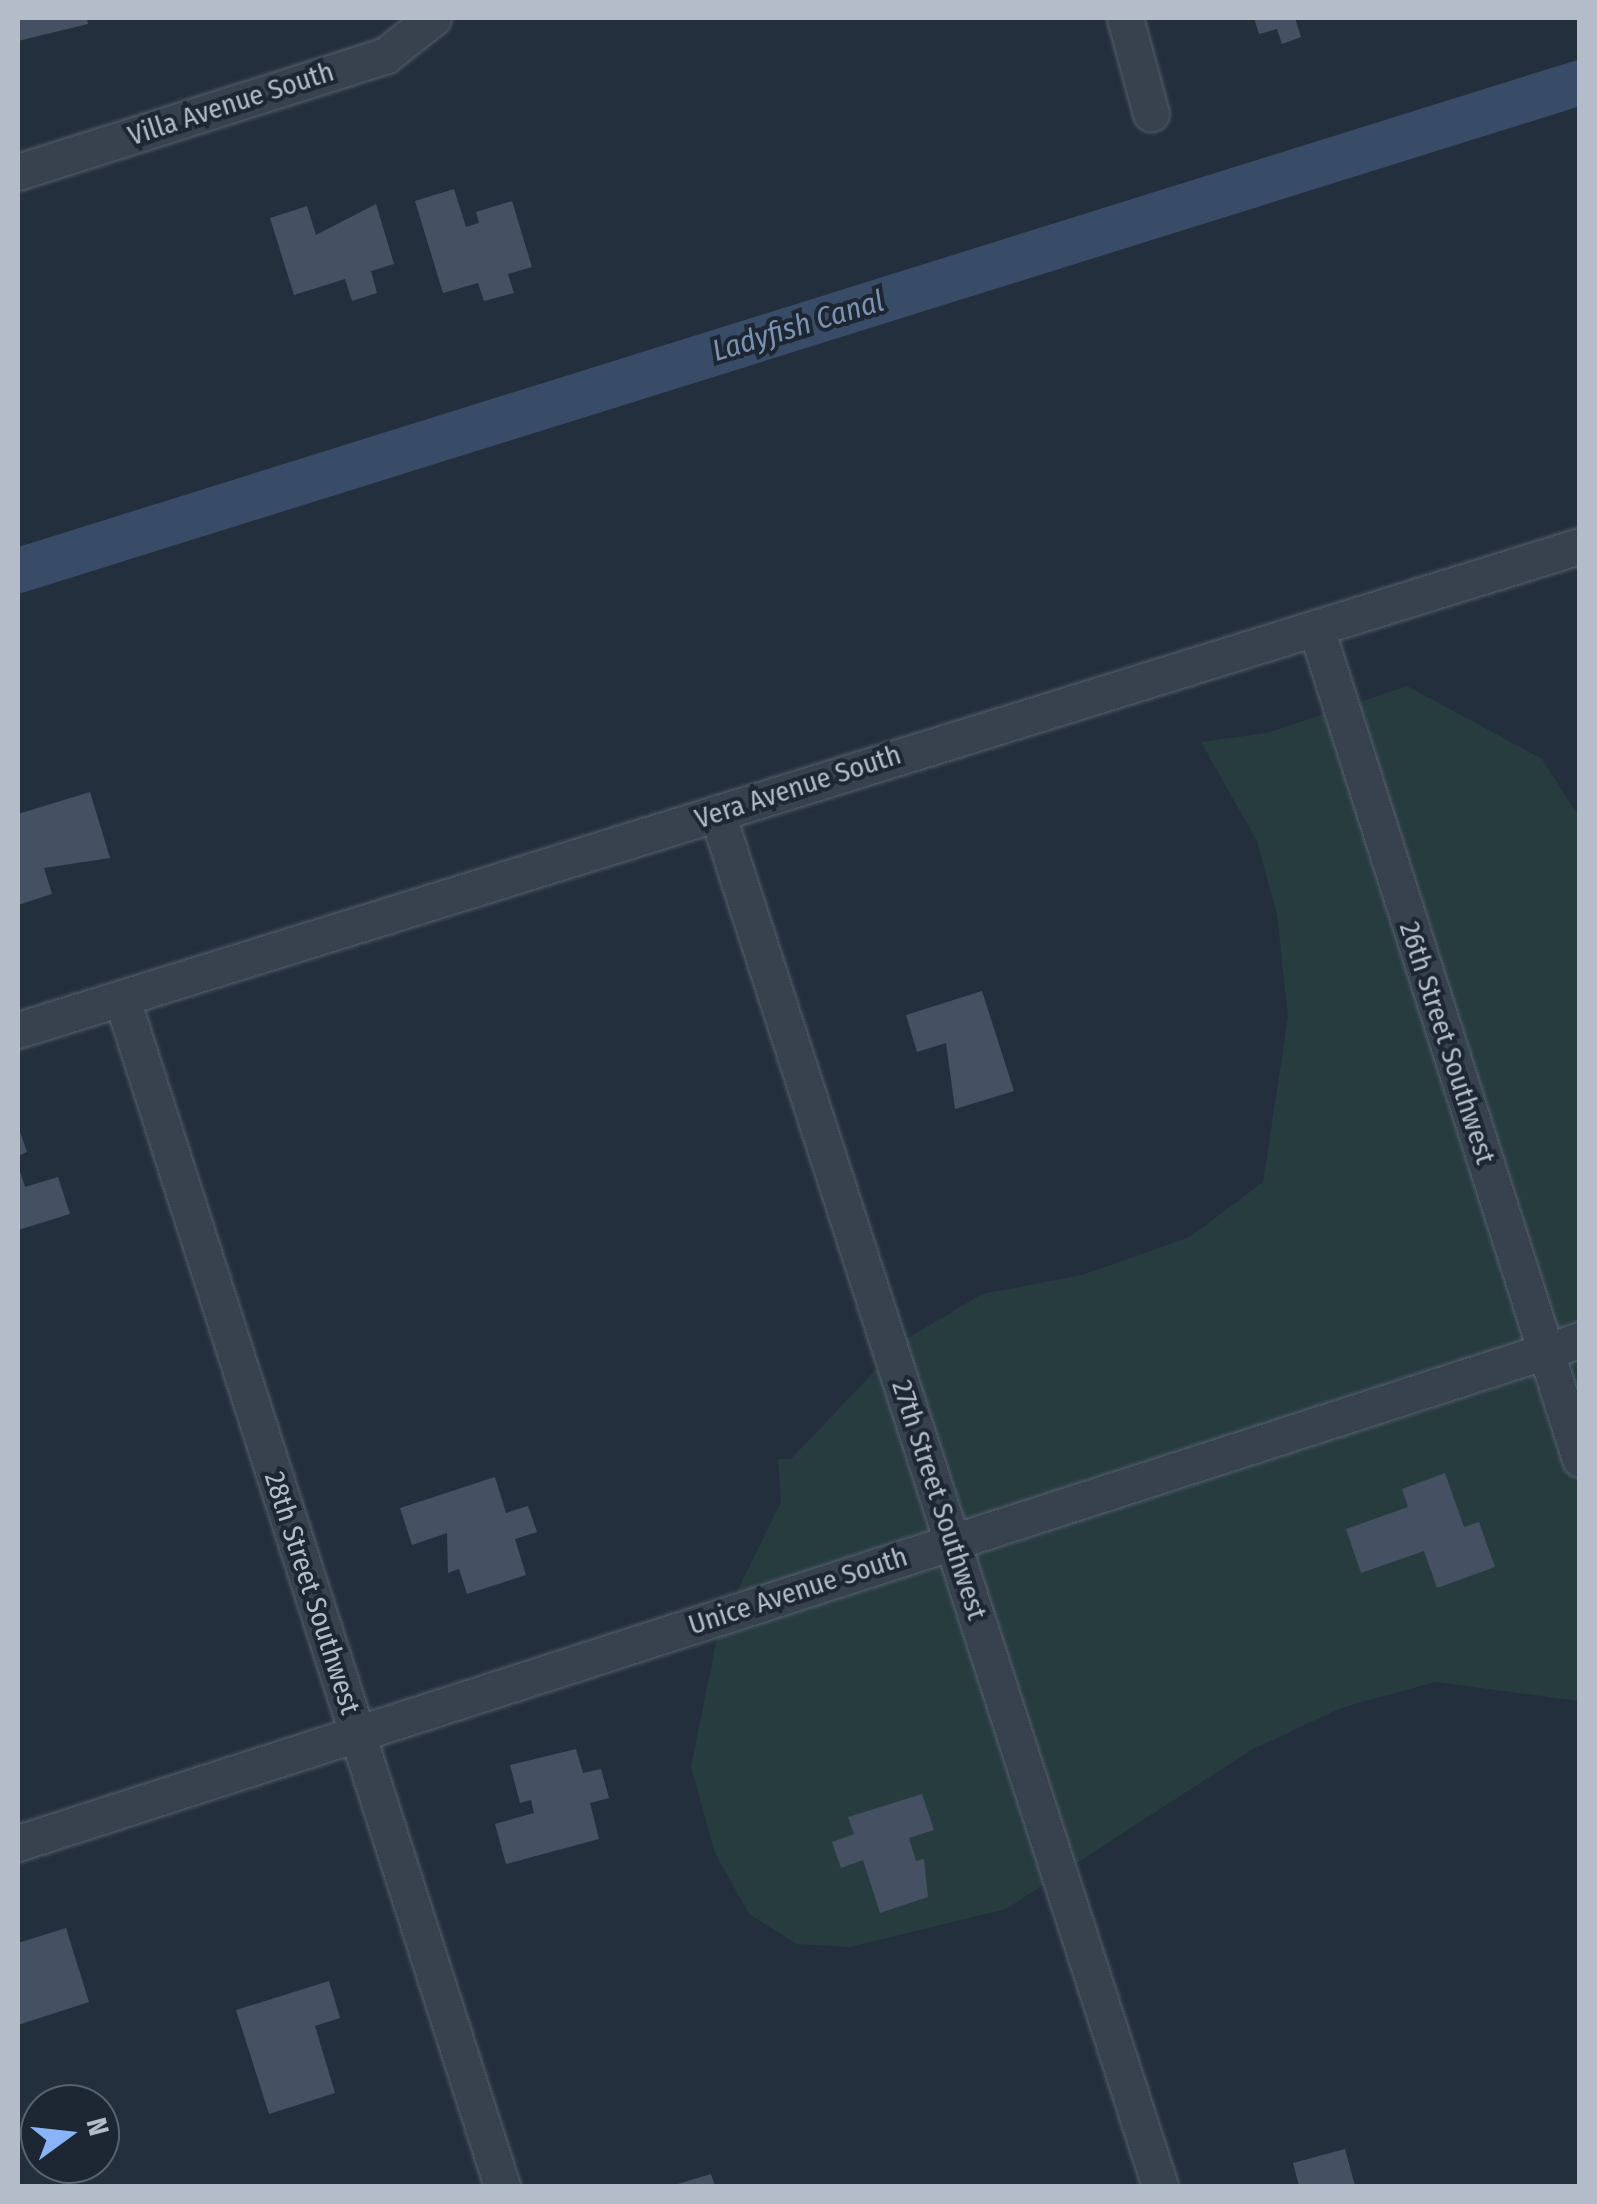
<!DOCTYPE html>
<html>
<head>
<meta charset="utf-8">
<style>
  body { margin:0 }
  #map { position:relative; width:1597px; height:2204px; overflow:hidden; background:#242f3e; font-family:"Fira Sans Condensed",sans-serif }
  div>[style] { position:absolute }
  .green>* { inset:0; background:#263c3f }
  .canal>* { height:45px; margin:-22.5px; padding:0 22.5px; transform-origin:22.5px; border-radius:22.5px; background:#394c67 }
  .building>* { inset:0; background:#455162 }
  .roads { filter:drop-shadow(0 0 2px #565f6c) drop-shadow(0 0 2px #565f6c) }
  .street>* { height:35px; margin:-17.5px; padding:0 17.5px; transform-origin:17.5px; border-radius:17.5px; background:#38414e }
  span { translate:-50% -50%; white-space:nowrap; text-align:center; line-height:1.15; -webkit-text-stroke:8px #1d2633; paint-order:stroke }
  .street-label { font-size:28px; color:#b4bcc9 }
  .water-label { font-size:30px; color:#7c92b1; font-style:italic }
  .frame { position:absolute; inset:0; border:20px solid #b4bcc9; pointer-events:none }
  .north { position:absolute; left:20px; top:2084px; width:100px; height:100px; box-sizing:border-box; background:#1d2633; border:2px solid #59626f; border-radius:50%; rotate:75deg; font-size:28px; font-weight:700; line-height:40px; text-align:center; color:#b4bcc9 }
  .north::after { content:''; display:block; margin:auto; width:35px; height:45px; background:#8ab4f8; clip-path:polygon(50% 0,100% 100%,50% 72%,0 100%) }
</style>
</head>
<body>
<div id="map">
  <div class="green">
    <div style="clip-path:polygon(1407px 686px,1542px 759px,1580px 818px,1579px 1701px,1435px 1682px,1341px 1708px,1251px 1750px,1006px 1909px,850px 1947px,797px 1944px,749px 1914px,715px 1853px,691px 1767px,719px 1628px,781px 1502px,778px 1459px,791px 1459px,903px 1341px,982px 1294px,1082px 1275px,1190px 1237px,1263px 1182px,1288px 1017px,1277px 915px,1257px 841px,1201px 742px,1267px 733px)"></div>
  </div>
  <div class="canal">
    <div style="left:18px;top:570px;width:1636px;rotate:-17.35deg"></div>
  </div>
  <div class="building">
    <div style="clip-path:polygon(18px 18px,87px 18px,88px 24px,18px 41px)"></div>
    <div style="clip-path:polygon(1254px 18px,1295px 18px,1301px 37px,1282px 44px,1277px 29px,1259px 34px)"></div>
    <div style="clip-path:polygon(454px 189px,466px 227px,479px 223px,476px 212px,512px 201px,532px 267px,508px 274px,514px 293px,484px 301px,478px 283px,443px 293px,415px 201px)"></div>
    <div style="clip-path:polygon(376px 204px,394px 264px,371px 271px,377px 293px,352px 301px,345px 279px,294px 295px,270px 218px,307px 206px,316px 235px)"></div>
    <div style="clip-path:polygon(90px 792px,110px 858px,44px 868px,52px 894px,18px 905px,18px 814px)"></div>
    <div style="clip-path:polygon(982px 991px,1014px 1091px,955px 1109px,946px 1043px,917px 1052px,906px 1015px)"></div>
    <div style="clip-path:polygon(18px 1126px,27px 1152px,18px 1156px)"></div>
    <div style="clip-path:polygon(18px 1165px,25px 1187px,58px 1177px,70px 1214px,18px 1230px)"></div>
    <div style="clip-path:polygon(1445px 1473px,1464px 1527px,1479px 1522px,1495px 1567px,1437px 1588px,1424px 1551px,1361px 1573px,1346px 1529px,1408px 1507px,1402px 1489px)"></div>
    <div style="clip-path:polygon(495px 1477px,506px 1513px,528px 1506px,537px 1532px,515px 1539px,526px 1575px,467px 1594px,459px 1569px,448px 1573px,447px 1533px,412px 1545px,400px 1508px)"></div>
    <div style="clip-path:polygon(576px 1749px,583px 1773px,601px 1769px,609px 1798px,590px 1803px,599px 1839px,506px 1864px,495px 1824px,534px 1813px,531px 1800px,520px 1803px,510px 1765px)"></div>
    <div style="clip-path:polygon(922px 1794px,934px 1830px,909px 1838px,916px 1861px,924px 1859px,928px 1897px,880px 1913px,863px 1860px,841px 1868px,832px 1842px,854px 1834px,848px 1817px)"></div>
    <div style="clip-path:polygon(66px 1928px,89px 2002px,18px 2025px,18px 1943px)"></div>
    <div style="clip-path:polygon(329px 1981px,340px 2018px,315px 2026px,335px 2093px,269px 2114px,236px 2010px)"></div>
    <div style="clip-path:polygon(1345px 2149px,1355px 2186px,1299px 2186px,1293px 2163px)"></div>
    <div style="clip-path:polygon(711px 2174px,715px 2186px,671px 2186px)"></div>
  </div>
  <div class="roads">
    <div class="street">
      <div style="left:1125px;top:18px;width:99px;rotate:74.8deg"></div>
      <div style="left:18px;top:172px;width:386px;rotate:-17.6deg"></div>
      <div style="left:386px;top:55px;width:60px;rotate:-38.2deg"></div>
      <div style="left:1316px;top:628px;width:872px;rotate:72.38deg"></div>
      <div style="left:717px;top:813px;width:1443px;rotate:72.12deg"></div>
      <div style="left:122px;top:999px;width:1246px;rotate:72.25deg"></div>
      <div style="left:18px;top:1030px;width:1635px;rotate:-17.22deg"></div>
      <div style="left:18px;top:1843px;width:1641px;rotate:-17.85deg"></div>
    </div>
  </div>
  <div class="street-label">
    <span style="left:231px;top:104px;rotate:-18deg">Villa Avenue South</span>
    <span style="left:798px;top:787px;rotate:-18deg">Vera Avenue South</span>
    <span style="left:1447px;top:1043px;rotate:72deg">26th Street Southwest</span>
    <span style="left:939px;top:1500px;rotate:72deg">27th Street Southwest</span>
    <span style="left:798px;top:1591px;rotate:-18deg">Unice Avenue South</span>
    <span style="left:312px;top:1593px;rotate:72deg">28th Street Southwest</span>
  </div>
  <div class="water-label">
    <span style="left:798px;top:326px;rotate:-17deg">Ladyfish Canal</span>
  </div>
  <div class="frame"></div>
  <div class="north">N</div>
</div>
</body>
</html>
